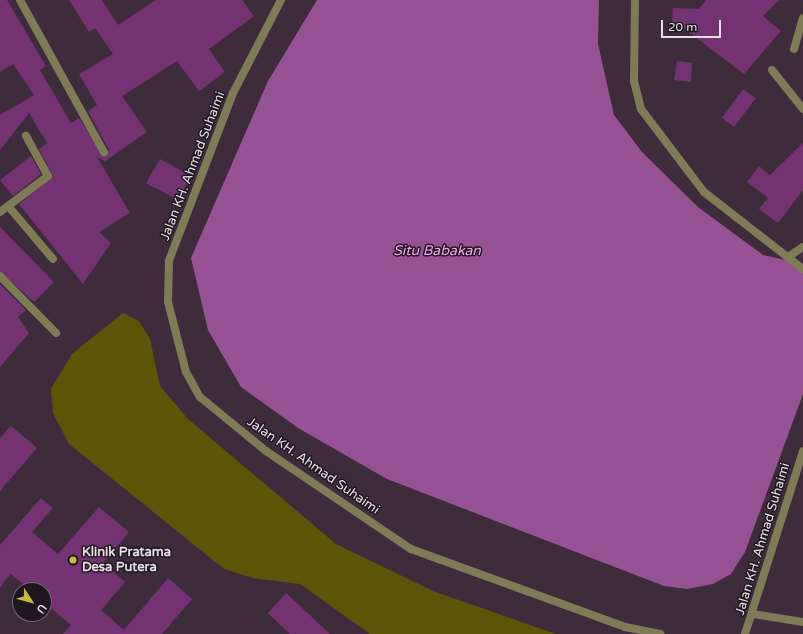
<!DOCTYPE html>
<html>
<head>
<meta charset="utf-8">
<style>
  body { margin:0 }
  #map { position:relative; width:803px; height:634px; overflow:hidden; background:#3e2c3d; font-family:"Varela Round",sans-serif }
  div>[style] { position:absolute }
  .green>* { inset:0; background:#5c5406 }
  .water>* { inset:0; background:#955294 }
  .building>* { inset:0; background:#733373 }
  .minor>* { height:8px; margin:-4px; padding:0 4px; transform-origin:4px; border-radius:4px; background:#7f7b54 }
  .dots>* { width:11px; height:11px; translate:-50% -50%; box-sizing:border-box; border:2px solid #1f171f; border-radius:50% }
  span { translate:-50% -50%; white-space:nowrap; text-align:center; line-height:1.15; -webkit-text-stroke:3px #1f171f; paint-order:stroke }
  .street-label { font-size:13px; color:#eadee9 }
  .poi-label { font-size:13px; color:#eadee9; font-weight:700 }
  .left { translate:0 -50%; text-align:left }
  .water-label { font-size:14px; color:#fda2fb; font-style:italic }
  .north { position:absolute; left:12px; top:582px; width:40px; height:40px; box-sizing:border-box; background:#1f171f; border:1px solid #706770; border-radius:50%; rotate:126deg; font-size:11px; font-weight:700; line-height:16px; text-align:center; color:#eadee9 }
  .north::after { content:''; display:block; margin:auto; width:14px; height:18px; background:#c8bb3b; clip-path:polygon(50% 0,100% 100%,50% 72%,0 100%) }
  .scale { position:absolute; left:661px; top:20px; width:60px; height:18px; box-sizing:border-box; border:2px solid #eadee9; border-top:0; padding-left:5px; font-size:12px; line-height:14px; white-space:nowrap; color:#eadee9; -webkit-text-stroke:3px #1f171f; paint-order:stroke }
</style>
</head>
<body>
<div id="map">
  <div class="green">
    <div style="clip-path:polygon(123px 313px,139px 321px,150px 339px,160px 386px,188px 419px,336px 544px,433px 591px,556px 634px,370px 634px,300px 584px,253px 578px,224px 569px,69px 444px,53px 413px,51px 389px,72px 354px)"></div>
  </div>
  <div class="water">
    <div style="clip-path:polygon(317px 0,599px 0,598px 44px,614px 115px,642px 152px,698px 207px,763px 255px,790px 261px,803px 272px,803px 394px,745px 552px,731px 574px,713px 584px,687px 589px,664px 586px,387px 479px,298px 428px,241px 387px,208px 330px,191px 258px,268px 81px)"></div>
  </div>
  <div class="building">
    <div style="clip-path:polygon(0 0,7px 0,46px 66px,40px 70px,71px 123px,79px 118px,104px 157px,109px 150px,88px 111px,97px 105px,79px 74px,113px 54px,95px 28px,89px 32px,69px 0,102px 0,118px 25px,156px 0,242px 0,254px 16px,209px 49px,225px 72px,199px 91px,177px 61px,122px 96px,147px 132px,105px 161px,97px 157px,130px 213px,99px 232px,111px 243px,83px 284px,19px 204px,53px 176px,39px 149px,47px 143px,29px 113px,0 150px,0 115px,34px 95px,13px 64px,0 72px)"></div>
    <div style="clip-path:polygon(706px 0,779px 0,763px 16px,781px 31px,744px 74px,678px 24px,672px 24px,673px 8px,699px 9px)"></div>
    <div style="clip-path:polygon(677px 61px,692px 63px,691px 82px,674px 80px)"></div>
    <div style="clip-path:polygon(743px 89px,756px 98px,734px 127px,722px 118px)"></div>
    <div style="clip-path:polygon(803px 143px,803px 190px,778px 223px,759px 209px,768px 198px,747px 182px,759px 166px,770px 175px)"></div>
    <div style="clip-path:polygon(31px 156px,41px 174px,13px 196px,0 180px)"></div>
    <div style="clip-path:polygon(160px 159px,191px 176px,178px 200px,146px 183px)"></div>
    <div style="clip-path:polygon(0 227px,54px 282px,34px 302px,0 271px)"></div>
    <div style="clip-path:polygon(0 284px,26px 310px,18px 317px,29px 333px,0 367px)"></div>
    <div style="clip-path:polygon(11px 426px,37px 448px,0 491px,0 438px)"></div>
    <div style="clip-path:polygon(41px 498px,53px 508px,32px 532px,58px 554px,99px 507px,129px 532px,103px 563px,125px 582px,101px 610px,124px 630px,168px 578px,192px 599px,162px 634px,63px 634px,71px 625px,44px 602px,44px 590px,30px 590px,11px 574px,0 587px,0 545px)"></div>
    <div style="clip-path:polygon(286px 593px,330px 634px,290px 634px,270px 615px,268px 613px)"></div>
  </div>
  <div class="minor">
    <div style="left:20px;top:0;width:174px;rotate:61.1deg"></div>
    <div style="left:281px;top:0;width:105px;rotate:117.3deg"></div>
    <div style="left:233px;top:93px;width:180px;rotate:110.9deg"></div>
    <div style="left:169px;top:261px;width:41px;rotate:91.4deg"></div>
    <div style="left:168px;top:302px;width:72px;rotate:75.6deg"></div>
    <div style="left:186px;top:372px;width:29px;rotate:61deg"></div>
    <div style="left:200px;top:397px;width:85px;rotate:39.3deg"></div>
    <div style="left:266px;top:451px;width:175px;rotate:34.1deg"></div>
    <div style="left:411px;top:549px;width:228px;rotate:20deg"></div>
    <div style="left:625px;top:627px;width:36px;rotate:11deg"></div>
    <div style="left:635px;top:0;width:81px;rotate:90.7deg"></div>
    <div style="left:634px;top:81px;width:29px;rotate:76deg"></div>
    <div style="left:641px;top:109px;width:104px;rotate:52.8deg"></div>
    <div style="left:704px;top:192px;width:125px;rotate:37.9deg"></div>
    <div style="left:794px;top:49px;width:32px;rotate:-74deg"></div>
    <div style="left:772px;top:70px;width:50px;rotate:51.5deg"></div>
    <div style="left:9px;top:207px;width:68px;rotate:49.8deg"></div>
    <div style="left:0;top:212px;width:60px;rotate:-36.9deg"></div>
    <div style="left:48px;top:176px;width:46px;rotate:-118.8deg"></div>
    <div style="left:788px;top:257px;width:18px;rotate:-34deg"></div>
    <div style="left:0;top:276px;width:80px;rotate:45.5deg"></div>
    <div style="left:753px;top:614px;width:51px;rotate:9.1deg"></div>
    <div style="left:745px;top:634px;width:192px;rotate:-72.4deg"></div>
  </div>
  <div class="dots">
    <div style="left:73px;top:560px;background:#c8bb3b"></div>
  </div>
  <div class="street-label">
    <span style="left:193px;top:166px;rotate:-69deg">Jalan KH. Ahmad Suhaimi</span>
    <span style="left:313px;top:466px;rotate:35deg">Jalan KH. Ahmad Suhaimi</span>
    <span style="left:763px;top:539px;rotate:-73deg">Jalan KH. Ahmad Suhaimi</span>
  </div>
  <div class="poi-label">
    <span class="left" style="left:82px;top:560px">Klinik Pratama<br>Desa Putera</span>
  </div>
  <div class="water-label">
    <span style="left:437px;top:251px">Situ Babakan</span>
  </div>
  <div class="north">U</div>
  <div class="scale">20 m</div>
</div>
</body>
</html>
